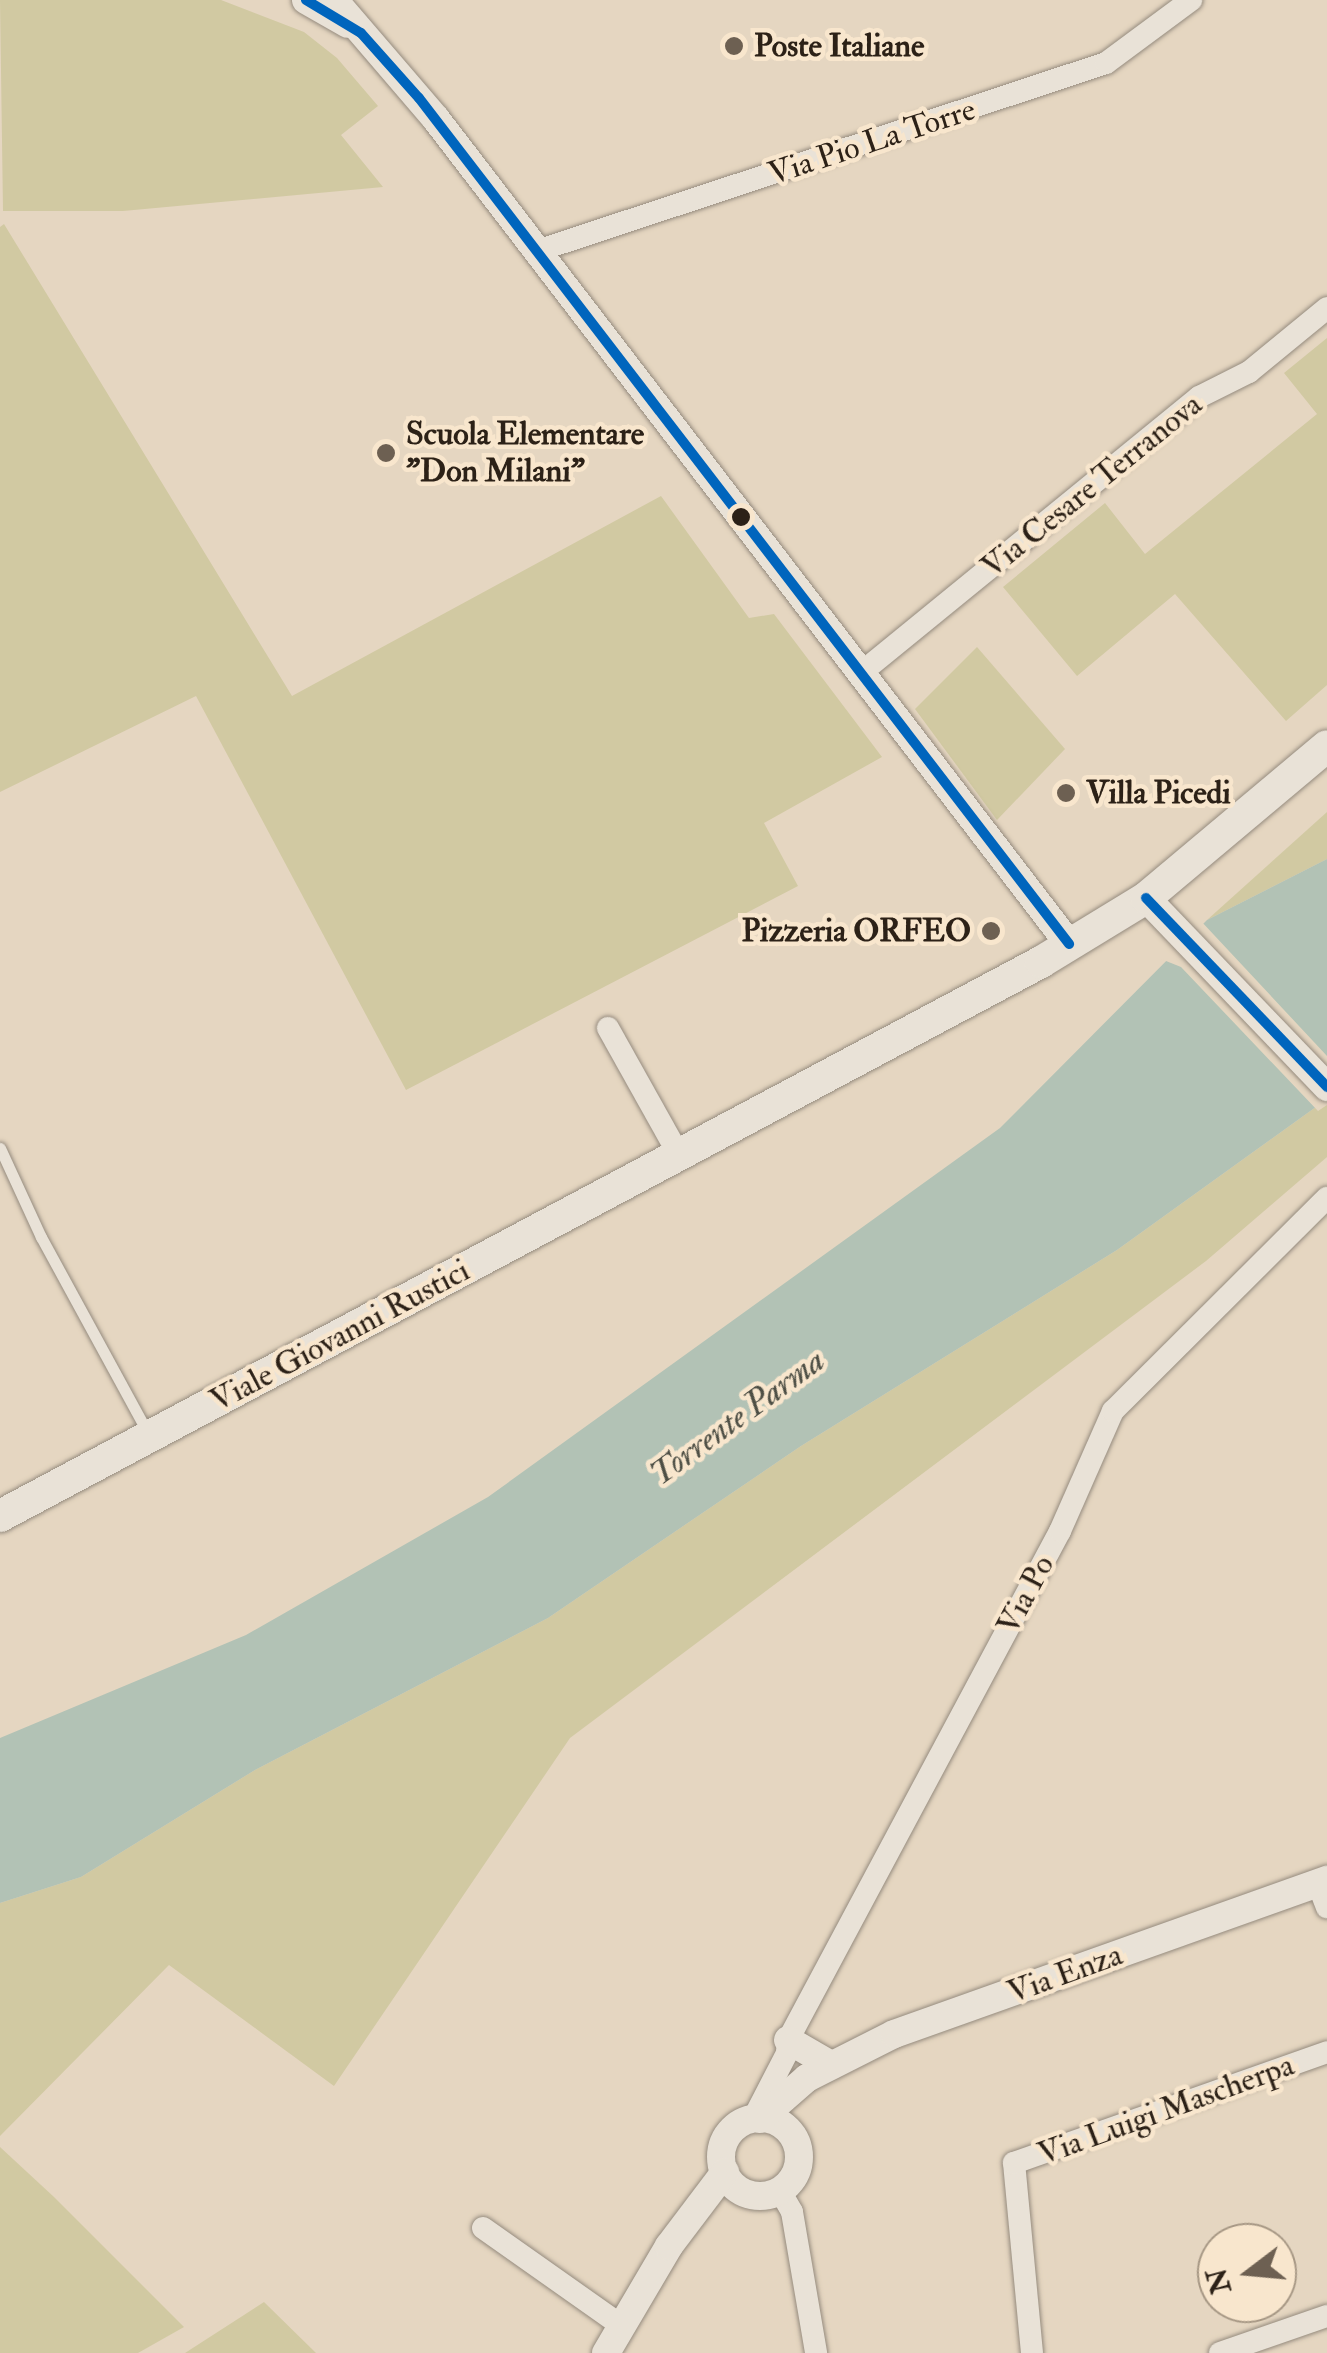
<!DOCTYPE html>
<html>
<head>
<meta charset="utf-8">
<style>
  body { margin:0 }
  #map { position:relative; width:1327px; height:2353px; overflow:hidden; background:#e5d6c1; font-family:"IM FELL Double Pica",serif }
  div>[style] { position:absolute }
  .green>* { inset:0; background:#d1c9a2 }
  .water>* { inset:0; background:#b2c2b5 }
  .pier>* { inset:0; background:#e5d6c1 }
  .roads { filter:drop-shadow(0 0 2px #958b7e) drop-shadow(0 0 2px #958b7e) }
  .service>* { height:11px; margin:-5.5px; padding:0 5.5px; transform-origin:5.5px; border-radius:5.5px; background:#e9e2d7 }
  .minor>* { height:22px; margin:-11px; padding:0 11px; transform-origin:11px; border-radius:11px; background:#e9e2d7 }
  .tertiary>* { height:28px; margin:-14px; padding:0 14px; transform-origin:14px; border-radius:14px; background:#e9e2d7 }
  .tertiary>.ring { margin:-14px; padding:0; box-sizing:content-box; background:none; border:28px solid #e9e2d7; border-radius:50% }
  .secondary>* { height:32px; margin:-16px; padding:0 16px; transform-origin:16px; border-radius:16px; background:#e9e2d7 }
  .bus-1>* { height:10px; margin:-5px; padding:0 5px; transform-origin:5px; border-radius:5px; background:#0065bd }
  .dots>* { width:28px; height:28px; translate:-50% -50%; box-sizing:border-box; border:5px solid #f8e6cd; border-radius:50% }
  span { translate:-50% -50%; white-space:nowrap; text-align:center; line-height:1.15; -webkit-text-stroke:9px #f8e6cd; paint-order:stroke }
  .poi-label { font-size:32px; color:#2c2117; font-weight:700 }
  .left { translate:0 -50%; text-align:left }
  .right { translate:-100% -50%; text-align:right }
  .street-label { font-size:32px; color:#2c2117 }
  .water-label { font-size:35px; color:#4e4f45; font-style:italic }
  .north { position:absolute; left:1197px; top:2223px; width:100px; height:100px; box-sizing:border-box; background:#f8e6cd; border:2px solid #a69784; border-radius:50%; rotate:254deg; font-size:28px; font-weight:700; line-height:40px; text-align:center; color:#2c2117 }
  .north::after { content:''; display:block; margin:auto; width:35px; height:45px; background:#6d6052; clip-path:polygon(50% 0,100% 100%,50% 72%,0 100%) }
</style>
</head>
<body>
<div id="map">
  <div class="green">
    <div style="clip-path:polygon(0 0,221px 0,304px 32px,337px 58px,378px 106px,341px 135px,383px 187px,123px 211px,3px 211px)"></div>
    <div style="clip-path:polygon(4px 224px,292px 696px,661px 496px,749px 618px,774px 614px,882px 757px,764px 823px,798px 886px,406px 1090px,196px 696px,0 792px,0 227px)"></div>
    <div style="clip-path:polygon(1327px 338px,1327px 685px,1286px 721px,1175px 594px,1077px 676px,1003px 587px,1105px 503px,1145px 554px,1317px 414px,1284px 373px)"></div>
    <div style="clip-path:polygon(977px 647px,1065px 749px,997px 820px,915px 709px)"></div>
    <div style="clip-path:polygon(1327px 812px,1327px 859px,1207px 920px)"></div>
    <div style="clip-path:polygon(1327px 1099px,1327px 1157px,1206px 1261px,570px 1738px,334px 2086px,169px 1965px,0 2136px,0 1903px,81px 1877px,255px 1770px,548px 1618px,801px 1446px,1117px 1250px)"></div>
    <div style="clip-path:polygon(0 2147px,54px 2197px,184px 2327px,138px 2353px,0 2353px)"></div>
    <div style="clip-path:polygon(264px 2302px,316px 2353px,185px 2353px)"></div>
  </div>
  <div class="water">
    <div style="clip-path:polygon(1327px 859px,1327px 1099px,1117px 1250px,801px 1446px,548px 1618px,255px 1770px,81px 1877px,0 1903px,0 1738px,246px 1635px,488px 1497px,1000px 1128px,1207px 920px)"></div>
  </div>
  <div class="pier">
    <div style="clip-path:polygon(1200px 920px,1327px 1056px,1327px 1105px,1318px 1111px,1181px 967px,1161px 959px)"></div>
  </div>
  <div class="roads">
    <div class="service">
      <div style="left:0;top:1148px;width:98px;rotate:65.3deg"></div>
      <div style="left:41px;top:1237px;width:223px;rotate:61.4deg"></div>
    </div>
    <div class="minor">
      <div style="left:537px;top:251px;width:599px;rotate:-18.28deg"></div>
      <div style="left:1106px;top:63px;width:106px;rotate:-36.5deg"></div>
      <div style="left:862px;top:672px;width:435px;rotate:-39.2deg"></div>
      <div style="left:1199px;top:397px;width:56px;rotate:-26.6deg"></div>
      <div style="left:1249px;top:372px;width:101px;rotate:-39.4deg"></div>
      <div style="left:608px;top:1028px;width:145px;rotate:60.8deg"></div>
      <div style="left:1318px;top:1884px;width:25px;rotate:69deg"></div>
      <div style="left:753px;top:2119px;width:74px;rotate:-62.7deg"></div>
      <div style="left:787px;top:2053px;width:13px;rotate:-86deg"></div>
      <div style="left:788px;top:2040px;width:577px;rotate:-61.88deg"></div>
      <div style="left:1060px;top:1531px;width:131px;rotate:-66.2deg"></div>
      <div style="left:1113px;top:1411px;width:302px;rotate:-44.9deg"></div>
      <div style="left:780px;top:2191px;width:24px;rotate:60deg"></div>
      <div style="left:792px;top:2212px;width:143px;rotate:80.3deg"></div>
      <div style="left:483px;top:2228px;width:170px;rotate:35.2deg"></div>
      <div style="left:1032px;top:2353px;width:191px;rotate:-95.4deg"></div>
      <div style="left:1014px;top:2163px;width:332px;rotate:-19.5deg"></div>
      <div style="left:1220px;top:2353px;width:113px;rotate:-19.1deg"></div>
    </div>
    <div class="tertiary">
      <div style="left:306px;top:0;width:48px;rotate:29.7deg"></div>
      <div style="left:334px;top:0;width:157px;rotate:49.4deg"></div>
      <div style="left:436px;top:119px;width:1040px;rotate:52.5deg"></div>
      <div style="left:1146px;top:898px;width:262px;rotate:46.2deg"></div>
      <div style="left:788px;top:2040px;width:50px;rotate:30.2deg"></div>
      <div class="ring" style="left:721px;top:2118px;width:50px;height:50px"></div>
      <div style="left:760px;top:2119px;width:62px;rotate:-41.1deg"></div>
      <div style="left:807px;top:2078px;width:97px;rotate:-26.8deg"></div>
      <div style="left:894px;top:2034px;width:460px;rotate:-19.6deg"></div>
      <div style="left:606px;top:2353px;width:124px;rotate:-59.5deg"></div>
      <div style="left:669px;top:2246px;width:93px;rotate:-52.9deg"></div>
    </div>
    <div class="secondary">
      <div style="left:0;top:1516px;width:1179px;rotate:-28.02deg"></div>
      <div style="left:1041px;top:962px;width:123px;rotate:-31.4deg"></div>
      <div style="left:1146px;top:898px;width:236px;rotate:-40deg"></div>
    </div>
  </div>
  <div class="bus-1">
    <div style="left:306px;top:0;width:64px;rotate:31deg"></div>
    <div style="left:361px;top:33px;width:87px;rotate:48.3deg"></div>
    <div style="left:419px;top:98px;width:1067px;rotate:52.46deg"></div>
    <div style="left:1146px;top:898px;width:262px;rotate:46.2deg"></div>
  </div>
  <div class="dots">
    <div style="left:734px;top:46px;background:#6d6052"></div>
    <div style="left:386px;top:453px;background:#6d6052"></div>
    <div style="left:741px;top:517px;background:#2c2117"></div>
    <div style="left:1066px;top:793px;background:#6d6052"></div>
    <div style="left:991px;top:931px;background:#6d6052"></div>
  </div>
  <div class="poi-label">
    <span class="left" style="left:754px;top:46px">Poste Italiane</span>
    <span class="left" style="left:406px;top:453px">Scuola Elementare<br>"Don Milani"</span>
    <span class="left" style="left:1086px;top:793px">Villa Picedi</span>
    <span class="right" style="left:971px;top:931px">Pizzeria ORFEO</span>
  </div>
  <div class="street-label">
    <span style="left:872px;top:142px;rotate:-18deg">Via Pio La Torre</span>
    <span style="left:1092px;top:486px;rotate:-39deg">Via Cesare Terranova</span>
    <span style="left:340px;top:1336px;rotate:-28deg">Viale Giovanni Rustici</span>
    <span style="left:1026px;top:1595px;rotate:-62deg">Via Po</span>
    <span style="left:1065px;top:1974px;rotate:-20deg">Via Enza</span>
    <span style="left:1166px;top:2110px;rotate:-20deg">Via Luigi Mascherpa</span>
  </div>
  <div class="water-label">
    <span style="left:737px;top:1417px;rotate:-36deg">Torrente Parma</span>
  </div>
  <div class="north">N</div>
</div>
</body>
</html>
